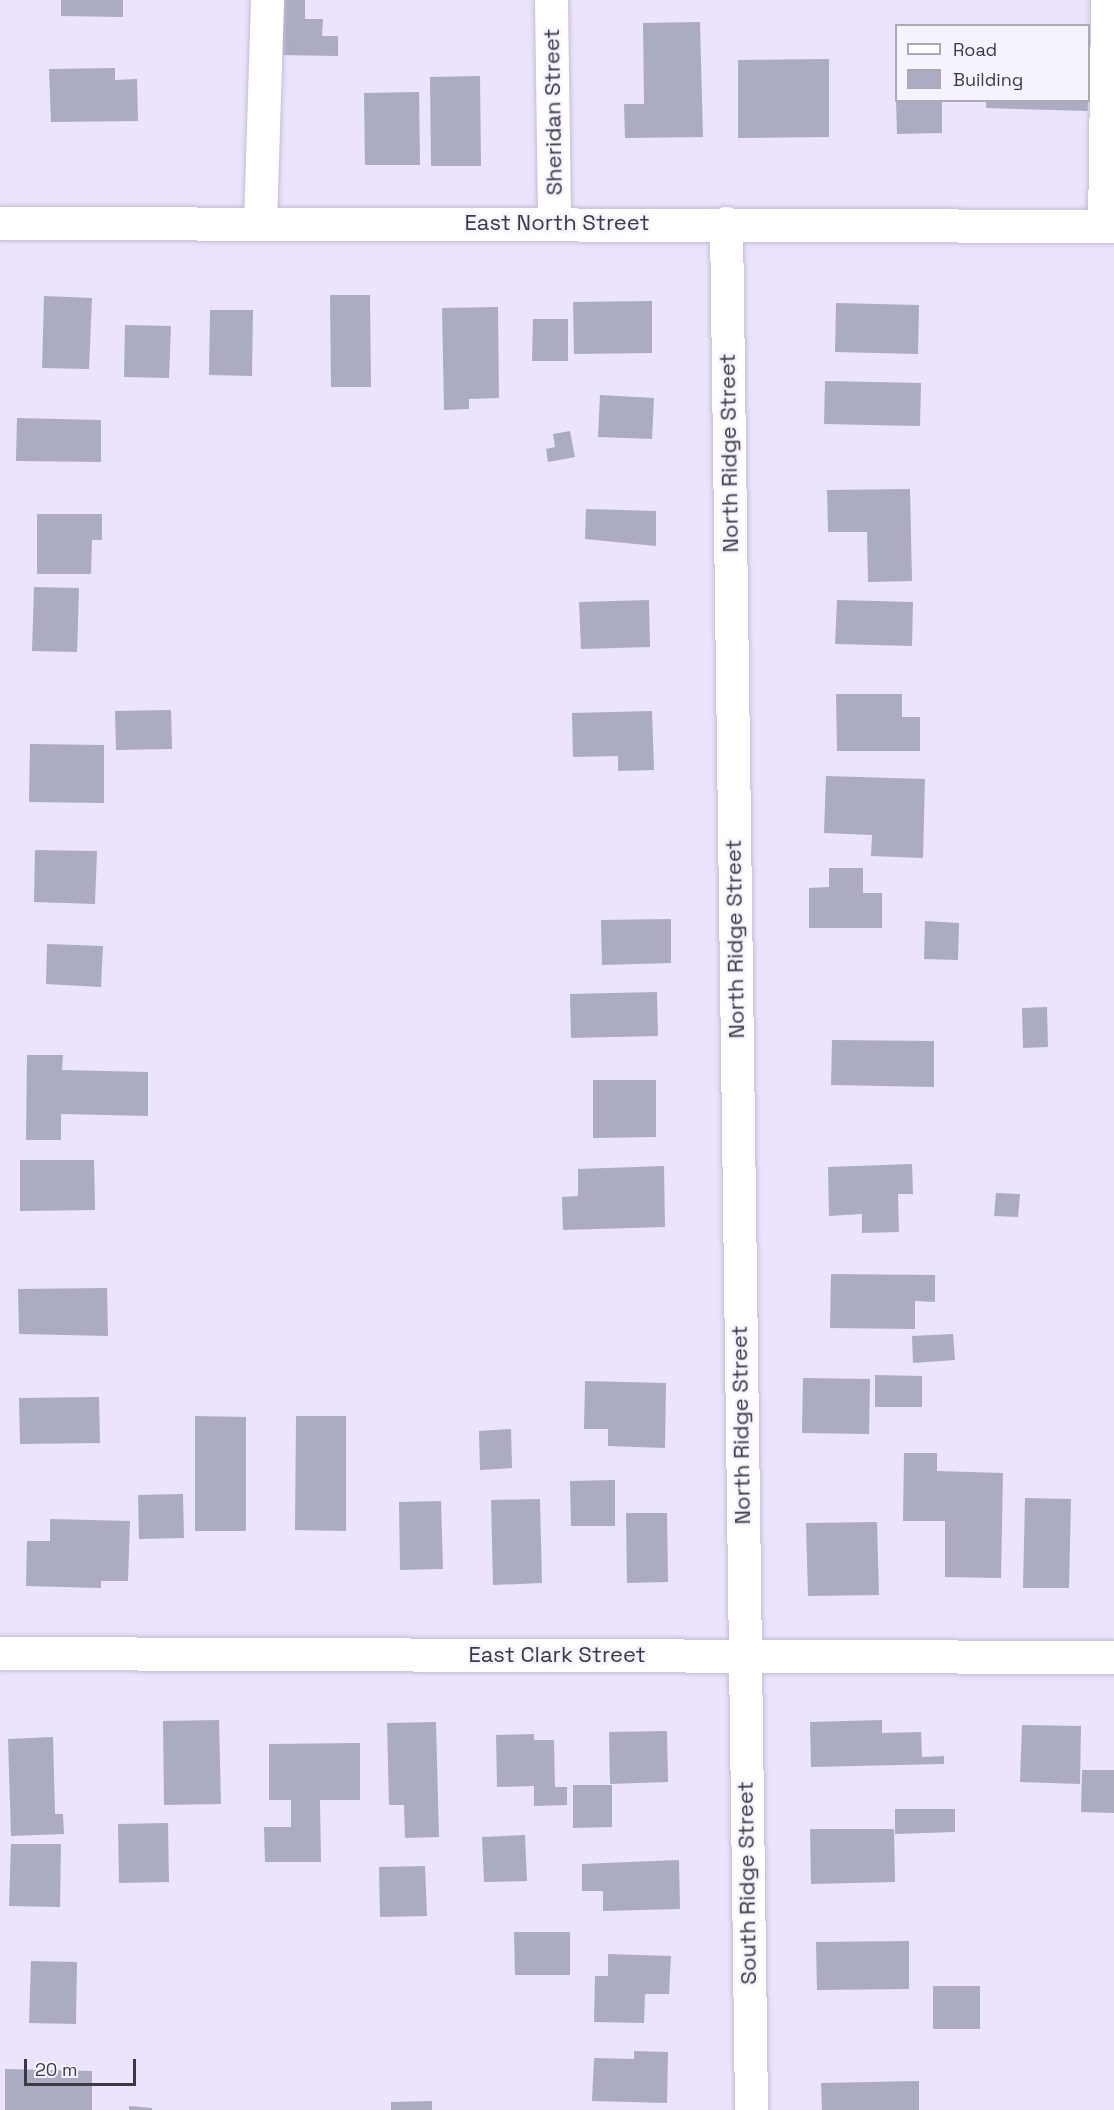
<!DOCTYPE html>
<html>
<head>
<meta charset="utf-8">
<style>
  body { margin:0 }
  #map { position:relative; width:1114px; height:2110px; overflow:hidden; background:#ece3fd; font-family:"Space Grotesk",sans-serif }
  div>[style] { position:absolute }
  .building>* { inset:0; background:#ababc4 }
  .roads { filter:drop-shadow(0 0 2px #c4bcd4) drop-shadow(0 0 2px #c4bcd4) }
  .minor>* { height:33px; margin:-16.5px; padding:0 16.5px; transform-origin:16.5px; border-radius:16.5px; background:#fff }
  span { translate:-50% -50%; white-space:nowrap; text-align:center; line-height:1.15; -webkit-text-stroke:5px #f7f3fe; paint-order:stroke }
  .street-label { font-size:22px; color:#3c3943 }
  .legend { position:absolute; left:895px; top:24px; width:195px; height:78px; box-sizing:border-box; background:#f7f3fe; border:2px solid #aca9b3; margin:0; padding:8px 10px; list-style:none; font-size:18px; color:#3c3943 }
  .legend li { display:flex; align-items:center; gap:12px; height:30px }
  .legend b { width:30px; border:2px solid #aca9b3 }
  .scale { position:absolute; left:24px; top:2059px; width:112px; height:27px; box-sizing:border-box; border:3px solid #3c3943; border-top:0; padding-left:8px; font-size:18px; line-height:21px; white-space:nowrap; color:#3c3943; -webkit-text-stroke:4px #f7f3fe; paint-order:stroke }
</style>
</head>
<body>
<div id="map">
  <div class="building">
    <div style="clip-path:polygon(61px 0,123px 0,123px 17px,61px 16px)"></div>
    <div style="clip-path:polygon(282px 0,305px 0,305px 19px,323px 19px,322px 36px,338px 36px,338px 56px,281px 55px)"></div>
    <div style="clip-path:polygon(700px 22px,703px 137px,625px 138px,624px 104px,644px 104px,643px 23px)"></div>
    <div style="clip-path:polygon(829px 59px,829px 137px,738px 138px,738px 60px)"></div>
    <div style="clip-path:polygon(115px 68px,115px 80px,137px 79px,138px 121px,51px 122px,49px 69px)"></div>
    <div style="clip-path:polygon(480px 76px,481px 166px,431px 166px,430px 77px)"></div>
    <div style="clip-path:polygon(419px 92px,420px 165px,365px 165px,364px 93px)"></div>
    <div style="clip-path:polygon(896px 100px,942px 100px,942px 133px,897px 134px)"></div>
    <div style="clip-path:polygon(986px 100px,1088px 100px,1088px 111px,986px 108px)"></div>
    <div style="clip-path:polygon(330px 295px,370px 295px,371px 387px,331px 387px)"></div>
    <div style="clip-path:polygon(44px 296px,92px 298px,89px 369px,42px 368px)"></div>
    <div style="clip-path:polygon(652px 301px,652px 353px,574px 354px,573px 302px)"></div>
    <div style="clip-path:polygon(836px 303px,919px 305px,918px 354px,835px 352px)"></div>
    <div style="clip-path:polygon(498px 307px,499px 398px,469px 399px,469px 409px,444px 410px,442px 308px)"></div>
    <div style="clip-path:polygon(210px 310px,253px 310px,252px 376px,209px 375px)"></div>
    <div style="clip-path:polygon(533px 319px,568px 319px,568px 361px,532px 361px)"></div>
    <div style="clip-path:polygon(125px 325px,171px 326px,169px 378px,124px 377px)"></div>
    <div style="clip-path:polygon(825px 381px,921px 383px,920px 426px,824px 424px)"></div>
    <div style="clip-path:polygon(600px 395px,654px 398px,652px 439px,598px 437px)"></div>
    <div style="clip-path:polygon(17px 418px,101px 420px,101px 462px,16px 461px)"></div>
    <div style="clip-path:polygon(570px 431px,575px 457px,548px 462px,546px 449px,555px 447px,553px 434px)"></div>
    <div style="clip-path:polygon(910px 489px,912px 581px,868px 582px,867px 532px,828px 532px,827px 490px)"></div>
    <div style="clip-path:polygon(586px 509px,656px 511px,656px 546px,585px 539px)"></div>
    <div style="clip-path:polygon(37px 514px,102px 514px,102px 540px,92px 540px,91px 574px,37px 574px)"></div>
    <div style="clip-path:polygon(34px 587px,79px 588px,77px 652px,32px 651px)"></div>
    <div style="clip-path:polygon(649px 600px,650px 647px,581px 649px,579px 602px)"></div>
    <div style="clip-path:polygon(837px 600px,913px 602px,912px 646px,835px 644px)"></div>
    <div style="clip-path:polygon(836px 694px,902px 694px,902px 717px,920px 717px,920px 751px,837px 751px)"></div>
    <div style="clip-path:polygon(171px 710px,172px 749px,116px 750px,115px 711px)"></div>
    <div style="clip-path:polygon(652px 711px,654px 770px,618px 771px,618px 756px,573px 757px,572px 713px)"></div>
    <div style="clip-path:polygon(30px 744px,104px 745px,104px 803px,29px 802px)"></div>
    <div style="clip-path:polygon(826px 776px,925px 779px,923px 858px,871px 856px,872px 835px,824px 833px)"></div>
    <div style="clip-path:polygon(35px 850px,97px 851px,95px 904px,34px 902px)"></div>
    <div style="clip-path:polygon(829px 868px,863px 868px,863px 893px,882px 893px,882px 928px,809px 928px,809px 888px,829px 887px)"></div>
    <div style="clip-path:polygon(671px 919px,671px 963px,602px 965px,601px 920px)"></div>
    <div style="clip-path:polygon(925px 921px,959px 923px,958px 960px,924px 959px)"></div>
    <div style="clip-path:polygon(47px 944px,103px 946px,101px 987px,46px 984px)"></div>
    <div style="clip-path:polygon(657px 992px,658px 1036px,571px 1038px,570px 994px)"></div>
    <div style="clip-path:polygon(1047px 1007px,1048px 1047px,1023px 1048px,1022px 1008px)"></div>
    <div style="clip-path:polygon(832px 1040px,934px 1041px,934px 1087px,831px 1085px)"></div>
    <div style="clip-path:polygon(27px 1055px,63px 1055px,62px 1070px,148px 1072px,148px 1116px,61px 1114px,61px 1140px,26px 1140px)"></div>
    <div style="clip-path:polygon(593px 1080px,656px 1080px,656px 1137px,593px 1138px)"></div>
    <div style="clip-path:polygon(20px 1160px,94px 1160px,95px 1210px,20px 1211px)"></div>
    <div style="clip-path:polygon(912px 1164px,913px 1194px,898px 1194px,899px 1232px,862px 1233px,862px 1214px,829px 1216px,828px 1167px)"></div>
    <div style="clip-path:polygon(664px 1166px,665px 1227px,563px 1230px,562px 1197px,578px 1196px,578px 1169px)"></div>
    <div style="clip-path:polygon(996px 1193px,1020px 1194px,1018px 1217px,994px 1216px)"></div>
    <div style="clip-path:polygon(831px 1274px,935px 1275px,935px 1302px,915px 1301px,915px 1329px,830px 1328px)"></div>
    <div style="clip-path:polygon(107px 1288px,108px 1336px,19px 1334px,18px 1289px)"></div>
    <div style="clip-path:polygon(953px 1334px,955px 1360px,913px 1363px,912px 1336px)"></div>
    <div style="clip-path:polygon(875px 1375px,922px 1376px,922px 1407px,875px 1407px)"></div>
    <div style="clip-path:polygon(803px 1378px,870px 1379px,869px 1434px,802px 1433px)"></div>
    <div style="clip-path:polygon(585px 1381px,666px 1383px,665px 1448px,608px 1446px,608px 1429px,584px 1429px)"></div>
    <div style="clip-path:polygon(99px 1397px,100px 1443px,20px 1444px,19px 1398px)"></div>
    <div style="clip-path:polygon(195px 1416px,246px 1417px,246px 1531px,195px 1531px)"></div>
    <div style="clip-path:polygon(296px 1416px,346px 1416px,346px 1531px,295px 1530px)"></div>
    <div style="clip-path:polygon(511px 1429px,512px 1468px,480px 1470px,479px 1431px)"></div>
    <div style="clip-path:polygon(904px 1453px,937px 1453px,937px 1471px,1003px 1473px,1001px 1578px,945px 1577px,945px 1521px,903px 1521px)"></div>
    <div style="clip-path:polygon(615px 1480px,615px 1526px,571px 1526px,570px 1481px)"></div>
    <div style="clip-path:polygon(183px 1494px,184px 1538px,139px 1539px,138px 1495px)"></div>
    <div style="clip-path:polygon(1025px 1498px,1071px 1499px,1069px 1588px,1023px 1588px)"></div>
    <div style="clip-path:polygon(540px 1499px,542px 1583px,493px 1585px,491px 1500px)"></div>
    <div style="clip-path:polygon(441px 1501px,443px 1569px,400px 1570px,399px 1502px)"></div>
    <div style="clip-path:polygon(626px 1513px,667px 1513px,668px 1582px,627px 1583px)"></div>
    <div style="clip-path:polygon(50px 1519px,130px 1521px,128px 1581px,101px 1581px,101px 1588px,26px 1586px,27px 1541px,50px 1541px)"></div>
    <div style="clip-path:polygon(877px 1522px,879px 1595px,808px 1596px,806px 1523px)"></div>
    <div style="clip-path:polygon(219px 1720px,221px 1804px,164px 1805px,163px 1721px)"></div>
    <div style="clip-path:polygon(882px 1720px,882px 1733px,921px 1732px,922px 1757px,944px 1756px,944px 1764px,811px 1767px,810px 1722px)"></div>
    <div style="clip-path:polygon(436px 1722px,439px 1837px,405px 1838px,404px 1805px,389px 1805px,387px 1723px)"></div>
    <div style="clip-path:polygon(1022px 1725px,1081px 1726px,1080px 1784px,1020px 1782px)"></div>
    <div style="clip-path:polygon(667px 1731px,668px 1782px,610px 1784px,609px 1732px)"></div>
    <div style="clip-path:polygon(534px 1734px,534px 1740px,554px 1740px,555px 1787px,567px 1787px,567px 1805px,534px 1806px,534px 1786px,497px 1787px,496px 1735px)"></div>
    <div style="clip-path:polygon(53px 1737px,55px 1814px,63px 1814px,64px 1834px,11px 1836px,8px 1739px)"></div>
    <div style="clip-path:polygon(360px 1743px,360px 1800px,320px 1800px,321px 1862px,265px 1862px,264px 1827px,291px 1827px,291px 1800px,269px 1800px,269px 1744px)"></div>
    <div style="clip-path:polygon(1082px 1770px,1114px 1770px,1114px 1813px,1081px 1812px)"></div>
    <div style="clip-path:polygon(573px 1785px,612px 1785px,612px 1827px,573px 1828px)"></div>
    <div style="clip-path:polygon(895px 1809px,955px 1809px,955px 1832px,895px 1834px)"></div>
    <div style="clip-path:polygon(168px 1823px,169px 1882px,119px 1883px,118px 1824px)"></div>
    <div style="clip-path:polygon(810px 1829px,894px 1829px,895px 1882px,811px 1884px)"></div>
    <div style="clip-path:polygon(525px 1835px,527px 1881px,484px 1882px,482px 1837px)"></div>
    <div style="clip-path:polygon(11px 1844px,61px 1844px,60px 1907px,9px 1906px)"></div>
    <div style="clip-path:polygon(679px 1860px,680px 1909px,603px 1911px,603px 1891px,582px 1891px,582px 1864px)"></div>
    <div style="clip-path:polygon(425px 1866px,427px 1916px,380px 1917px,379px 1867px)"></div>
    <div style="clip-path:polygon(514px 1932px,570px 1932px,570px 1975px,515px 1975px)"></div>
    <div style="clip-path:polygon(909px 1941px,909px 1989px,817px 1990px,816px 1942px)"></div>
    <div style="clip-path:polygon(608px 1954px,671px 1956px,669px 1994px,645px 1994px,644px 2023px,594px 2022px,595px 1976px,608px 1976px)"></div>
    <div style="clip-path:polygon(31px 1961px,77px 1962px,76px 2024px,29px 2023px)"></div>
    <div style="clip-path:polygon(933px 1986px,980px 1986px,980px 2029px,933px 2029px)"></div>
    <div style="clip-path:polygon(634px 2051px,668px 2052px,667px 2103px,592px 2101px,594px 2058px,634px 2059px)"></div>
    <div style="clip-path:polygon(5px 2069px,92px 2071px,92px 2110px,5px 2110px)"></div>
    <div style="clip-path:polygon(919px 2081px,919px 2110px,822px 2110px,821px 2083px)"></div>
    <div style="clip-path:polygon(432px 2101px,432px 2110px,391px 2110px,391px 2102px)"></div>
    <div style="clip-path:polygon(129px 2106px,152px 2108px,152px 2110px,129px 2110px)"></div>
  </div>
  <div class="roads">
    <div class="minor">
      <div style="left:551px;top:0;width:223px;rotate:89.2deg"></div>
      <div style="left:0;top:223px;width:1114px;rotate:0.15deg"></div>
      <div style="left:260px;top:223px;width:223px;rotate:-88.2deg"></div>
      <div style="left:726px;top:223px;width:1887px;rotate:89.24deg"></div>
      <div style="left:1104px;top:226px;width:226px;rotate:-89.2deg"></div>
      <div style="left:0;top:1653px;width:1114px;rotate:0.21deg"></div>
    </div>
  </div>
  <div class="street-label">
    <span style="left:553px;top:112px;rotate:-91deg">Sheridan Street</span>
    <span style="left:557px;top:223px">East North Street</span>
    <span style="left:729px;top:453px;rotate:-91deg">North Ridge Street</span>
    <span style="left:735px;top:939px;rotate:-91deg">North Ridge Street</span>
    <span style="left:741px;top:1425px;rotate:-91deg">North Ridge Street</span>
    <span style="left:557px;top:1655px">East Clark Street</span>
    <span style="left:747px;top:1883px;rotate:-91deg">South Ridge Street</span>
  </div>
  <ul class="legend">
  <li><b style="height:8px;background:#fff"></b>Road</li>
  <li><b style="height:16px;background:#ababc4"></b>Building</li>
  </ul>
  <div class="scale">20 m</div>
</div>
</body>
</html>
